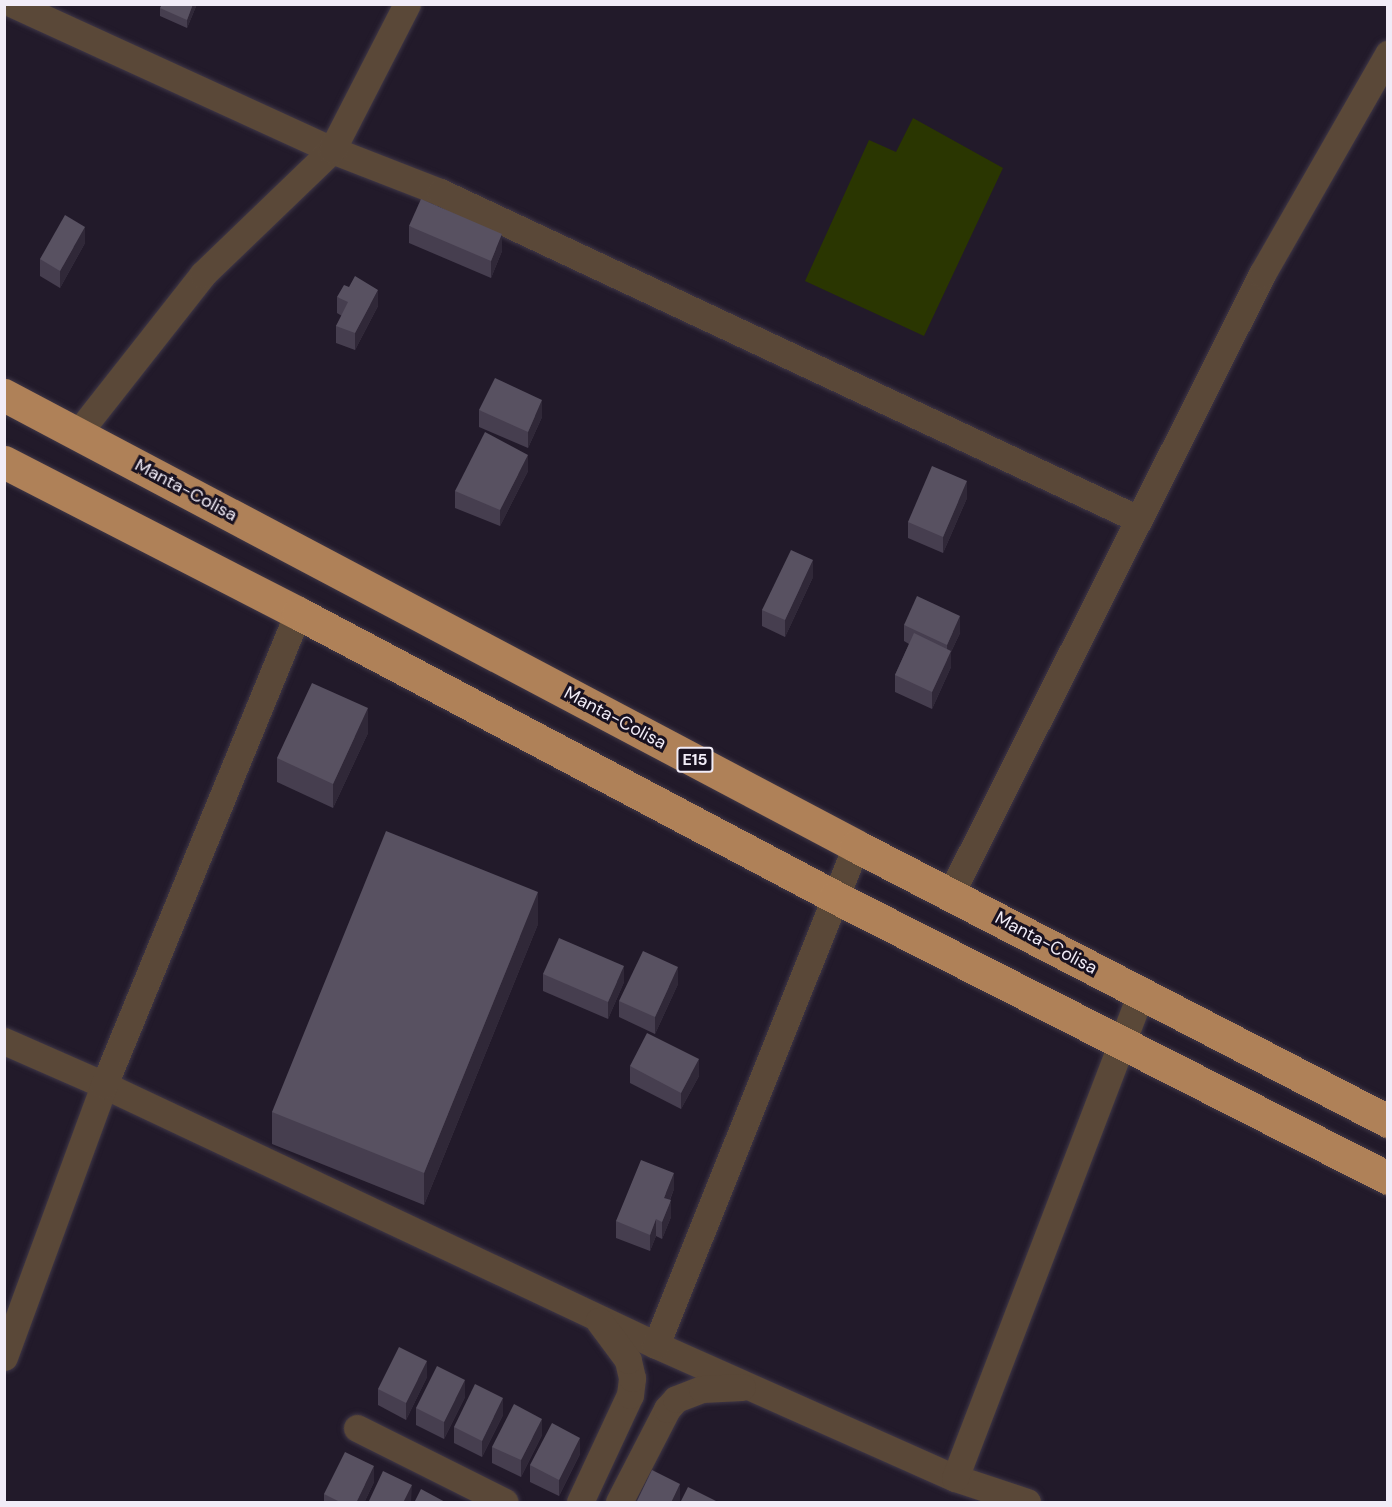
<!DOCTYPE html>
<html>
<head>
<meta charset="utf-8">
<style>
  body { margin:0 }
  #map { position:relative; width:1392px; height:1507px; overflow:hidden; background:#221a2a; font-family:"DM Sans",sans-serif }
  div>[style] { position:absolute }
  .green>* { inset:0; background:#2a3601 }
  .roads { filter:drop-shadow(0 0 2px #3f3747) drop-shadow(0 0 2px #3f3747) }
  .street>* { height:27px; margin:-13.5px; padding:0 13.5px; transform-origin:13.5px; border-radius:13.5px; background:#5a4838 }
  .highway>* { height:33px; margin:-16.5px; padding:0 16.5px; transform-origin:16.5px; border-radius:16.5px; background:#af8158 }
  .wall>* { inset:0; background:#463e4f }
  .shaded-wall>* { inset:0; background:#302838 }
  .building>* { inset:0; background:#585161 }
  span { translate:-50% -50%; white-space:nowrap; text-align:center; line-height:1.15; -webkit-text-stroke:6px #181120; paint-order:stroke }
  .shield-label span { padding:2px 4px; background:#181120; border:2px solid; border-radius:4px; -webkit-text-stroke-width:0 }
  .shield-label { font-size:16px; color:#f1ecf7; font-weight:700 }
  .street-label { font-size:18px; color:#f1ecf7 }
  .frame { position:absolute; inset:0; border:6px solid #f1ecf7; pointer-events:none }
</style>
</head>
<body>
<div id="map">
  <div class="green">
    <div style="clip-path:polygon(913px 118px,1003px 168px,924px 336px,805px 281px,869px 140px,896px 152px)"></div>
  </div>
  <div class="roads">
    <div class="street">
      <div style="left:13px;top:4px;width:351px;rotate:24.6deg"></div>
      <div style="left:332px;top:150px;width:116px;rotate:21.3deg"></div>
      <div style="left:440px;top:192px;width:771px;rotate:25.1deg"></div>
      <div style="left:78px;top:433px;width:202px;rotate:-51.8deg"></div>
      <div style="left:203px;top:274px;width:179px;rotate:-43.9deg"></div>
      <div style="left:332px;top:150px;width:164px;rotate:-62.8deg"></div>
      <div style="left:951px;top:893px;width:693px;rotate:-63.32deg"></div>
      <div style="left:1262px;top:274px;width:254px;rotate:-60.2deg"></div>
      <div style="left:4px;top:1041px;width:109px;rotate:23.7deg"></div>
      <div style="left:104px;top:1085px;width:610px;rotate:25.22deg"></div>
      <div style="left:656px;top:1345px;width:327px;rotate:24deg"></div>
      <div style="left:955px;top:1478px;width:76px;rotate:18.4deg"></div>
      <div style="left:656px;top:1345px;width:538px;rotate:-68.16deg"></div>
      <div style="left:4px;top:1357px;width:290px;rotate:-69.8deg"></div>
      <div style="left:104px;top:1085px;width:510px;rotate:-67.66deg"></div>
      <div style="left:357px;top:1428px;width:165px;rotate:26.6deg"></div>
      <div style="left:955px;top:1478px;width:519px;rotate:-69.02deg"></div>
      <div style="left:580px;top:1502px;width:118px;rotate:-65deg"></div>
      <div style="left:630px;top:1395px;width:17px;rotate:-83deg"></div>
      <div style="left:632px;top:1378px;width:18px;rotate:-103deg"></div>
      <div style="left:628px;top:1360px;width:49px;rotate:-126.6deg"></div>
      <div style="left:619px;top:1502px;width:105px;rotate:-62.7deg"></div>
      <div style="left:667px;top:1409px;width:13px;rotate:-48deg"></div>
      <div style="left:676px;top:1399px;width:28px;rotate:-21deg"></div>
      <div style="left:702px;top:1389px;width:40px;rotate:-2.9deg"></div>
    </div>
    <div class="highway">
      <div style="left:4px;top:395px;width:964px;rotate:27.89deg"></div>
      <div style="left:856px;top:846px;width:599px;rotate:27.34deg"></div>
      <div style="left:4px;top:462px;width:331px;rotate:27.2deg"></div>
      <div style="left:298px;top:613px;width:607px;rotate:27.87deg"></div>
      <div style="left:835px;top:897px;width:620px;rotate:26.94deg"></div>
    </div>
  </div>
  <div class="wall">
    <div style="clip-path:polygon(197px 4px,187px 28px,160px 16px,160px 8px)"></div>
    <div style="clip-path:polygon(409px 226px,502px 251px,491px 278px,409px 243px)"></div>
    <div style="clip-path:polygon(85px 243px,60px 288px,40px 276px,40px 259px)"></div>
    <div style="clip-path:polygon(337px 297px,378px 306px,355px 350px,336px 343px,336px 326px,342px 316px,337px 313px)"></div>
    <div style="clip-path:polygon(479px 410px,542px 417px,528px 448px,479px 427px)"></div>
    <div style="clip-path:polygon(528px 471px,500px 526px,455px 508px,455px 491px)"></div>
    <div style="clip-path:polygon(967px 498px,943px 553px,908px 538px,908px 522px)"></div>
    <div style="clip-path:polygon(813px 577px,785px 637px,762px 626px,762px 610px)"></div>
    <div style="clip-path:polygon(904px 625px,960px 633px,951px 652px,951px 667px,932px 709px,895px 692px,895px 675px,909px 644px,904px 641px)"></div>
    <div style="clip-path:polygon(368px 733px,333px 808px,277px 782px,277px 758px)"></div>
    <div style="clip-path:polygon(538px 924px,424px 1205px,272px 1144px,272px 1112px)"></div>
    <div style="clip-path:polygon(543px 974px,624px 982px,608px 1019px,543px 991px)"></div>
    <div style="clip-path:polygon(678px 984px,655px 1034px,619px 1017px,619px 1001px)"></div>
    <div style="clip-path:polygon(630px 1066px,699px 1076px,681px 1109px,630px 1083px)"></div>
    <div style="clip-path:polygon(674px 1189px,670px 1200px,671px 1217px,662px 1239px,656px 1236px,650px 1251px,616px 1238px,616px 1221px)"></div>
    <div style="clip-path:polygon(427px 1377px,406px 1420px,378px 1405px,378px 1389px)"></div>
    <div style="clip-path:polygon(465px 1397px,444px 1439px,416px 1425px,416px 1408px)"></div>
    <div style="clip-path:polygon(503px 1415px,482px 1457px,454px 1443px,454px 1427px)"></div>
    <div style="clip-path:polygon(542px 1435px,521px 1477px,492px 1463px,492px 1447px)"></div>
    <div style="clip-path:polygon(580px 1454px,559px 1496px,530px 1482px,530px 1465px)"></div>
    <div style="clip-path:polygon(374px 1482px,364px 1503px,324px 1503px,324px 1494px)"></div>
  </div>
  <div class="shaded-wall">
    <div style="clip-path:polygon(193px 4px,197px 4px,187px 28px,187px 20px)"></div>
    <div style="clip-path:polygon(85px 227px,85px 243px,60px 288px,60px 271px)"></div>
    <div style="clip-path:polygon(502px 234px,502px 251px,491px 278px,491px 261px)"></div>
    <div style="clip-path:polygon(378px 290px,378px 306px,355px 350px,355px 333px)"></div>
    <div style="clip-path:polygon(542px 400px,542px 417px,528px 448px,528px 432px)"></div>
    <div style="clip-path:polygon(528px 455px,528px 471px,500px 526px,500px 510px)"></div>
    <div style="clip-path:polygon(967px 481px,967px 498px,943px 553px,943px 537px)"></div>
    <div style="clip-path:polygon(813px 560px,813px 577px,785px 637px,785px 620px)"></div>
    <div style="clip-path:polygon(960px 616px,960px 633px,951px 652px,951px 667px,932px 709px,932px 692px,947px 660px,947px 645px)"></div>
    <div style="clip-path:polygon(368px 708px,368px 733px,333px 808px,333px 784px)"></div>
    <div style="clip-path:polygon(538px 892px,538px 924px,424px 1205px,424px 1173px)"></div>
    <div style="clip-path:polygon(624px 966px,624px 982px,608px 1019px,608px 1002px)"></div>
    <div style="clip-path:polygon(678px 967px,678px 984px,655px 1034px,655px 1017px)"></div>
    <div style="clip-path:polygon(699px 1059px,699px 1076px,681px 1109px,681px 1093px)"></div>
    <div style="clip-path:polygon(674px 1173px,674px 1189px,664px 1214px,664px 1198px)"></div>
    <div style="clip-path:polygon(671px 1200px,671px 1217px,662px 1239px,662px 1222px)"></div>
    <div style="clip-path:polygon(656px 1219px,656px 1236px,650px 1251px,650px 1235px)"></div>
    <div style="clip-path:polygon(427px 1361px,427px 1377px,406px 1420px,406px 1403px)"></div>
    <div style="clip-path:polygon(465px 1380px,465px 1397px,444px 1439px,444px 1422px)"></div>
    <div style="clip-path:polygon(503px 1398px,503px 1415px,482px 1457px,482px 1441px)"></div>
    <div style="clip-path:polygon(542px 1419px,542px 1435px,521px 1477px,521px 1460px)"></div>
    <div style="clip-path:polygon(580px 1438px,580px 1454px,559px 1496px,559px 1480px)"></div>
    <div style="clip-path:polygon(374px 1466px,374px 1482px,364px 1503px,356px 1503px)"></div>
    <div style="clip-path:polygon(680px 1484px,680px 1503px,671px 1503px)"></div>
    <div style="clip-path:polygon(412px 1485px,411px 1503px,403px 1503px)"></div>
  </div>
  <div class="building">
    <div style="clip-path:polygon(162px 4px,193px 4px,187px 20px,160px 8px)"></div>
    <div style="clip-path:polygon(421px 199px,502px 234px,491px 261px,409px 226px)"></div>
    <div style="clip-path:polygon(65px 215px,85px 227px,60px 271px,40px 259px)"></div>
    <div style="clip-path:polygon(355px 276px,378px 290px,355px 333px,336px 326px,348px 302px,337px 297px,344px 285px,349px 287px)"></div>
    <div style="clip-path:polygon(495px 378px,542px 400px,528px 432px,479px 410px)"></div>
    <div style="clip-path:polygon(485px 432px,528px 455px,500px 510px,455px 491px)"></div>
    <div style="clip-path:polygon(932px 466px,967px 481px,943px 537px,908px 522px)"></div>
    <div style="clip-path:polygon(791px 550px,813px 560px,785px 620px,762px 610px)"></div>
    <div style="clip-path:polygon(917px 596px,960px 616px,947px 645px,904px 625px)"></div>
    <div style="clip-path:polygon(914px 633px,951px 651px,932px 692px,895px 675px)"></div>
    <div style="clip-path:polygon(312px 683px,368px 708px,333px 784px,277px 758px)"></div>
    <div style="clip-path:polygon(386px 831px,538px 892px,424px 1173px,272px 1112px)"></div>
    <div style="clip-path:polygon(559px 938px,624px 966px,608px 1002px,543px 974px)"></div>
    <div style="clip-path:polygon(643px 951px,678px 967px,655px 1017px,619px 1001px)"></div>
    <div style="clip-path:polygon(647px 1033px,699px 1059px,681px 1093px,630px 1066px)"></div>
    <div style="clip-path:polygon(641px 1160px,674px 1173px,664px 1198px,671px 1200px,662px 1222px,656px 1219px,650px 1235px,616px 1221px)"></div>
    <div style="clip-path:polygon(399px 1347px,427px 1361px,406px 1403px,378px 1389px)"></div>
    <div style="clip-path:polygon(437px 1366px,465px 1380px,444px 1422px,416px 1408px)"></div>
    <div style="clip-path:polygon(475px 1384px,503px 1398px,482px 1441px,454px 1427px)"></div>
    <div style="clip-path:polygon(514px 1404px,542px 1419px,521px 1460px,492px 1447px)"></div>
    <div style="clip-path:polygon(552px 1423px,580px 1438px,559px 1480px,530px 1465px)"></div>
    <div style="clip-path:polygon(345px 1452px,374px 1466px,356px 1503px,342px 1503px,324px 1494px)"></div>
    <div style="clip-path:polygon(652px 1470px,680px 1484px,671px 1503px,636px 1503px)"></div>
    <div style="clip-path:polygon(383px 1471px,412px 1485px,403px 1503px,368px 1503px)"></div>
    <div style="clip-path:polygon(688px 1487px,716px 1501px,715px 1503px,680px 1503px)"></div>
    <div style="clip-path:polygon(421px 1489px,447px 1503px,414px 1503px)"></div>
  </div>
  <div class="shield-label">
    <span style="left:695px;top:760px">E15</span>
  </div>
  <div class="street-label">
    <span style="left:186px;top:490px;rotate:28deg">Manta-Colisa</span>
    <span style="left:615px;top:718px;rotate:28deg">Manta-Colisa</span>
    <span style="left:1046px;top:943px;rotate:28deg">Manta-Colisa</span>
  </div>
  <div class="frame"></div>
</div>
</body>
</html>
